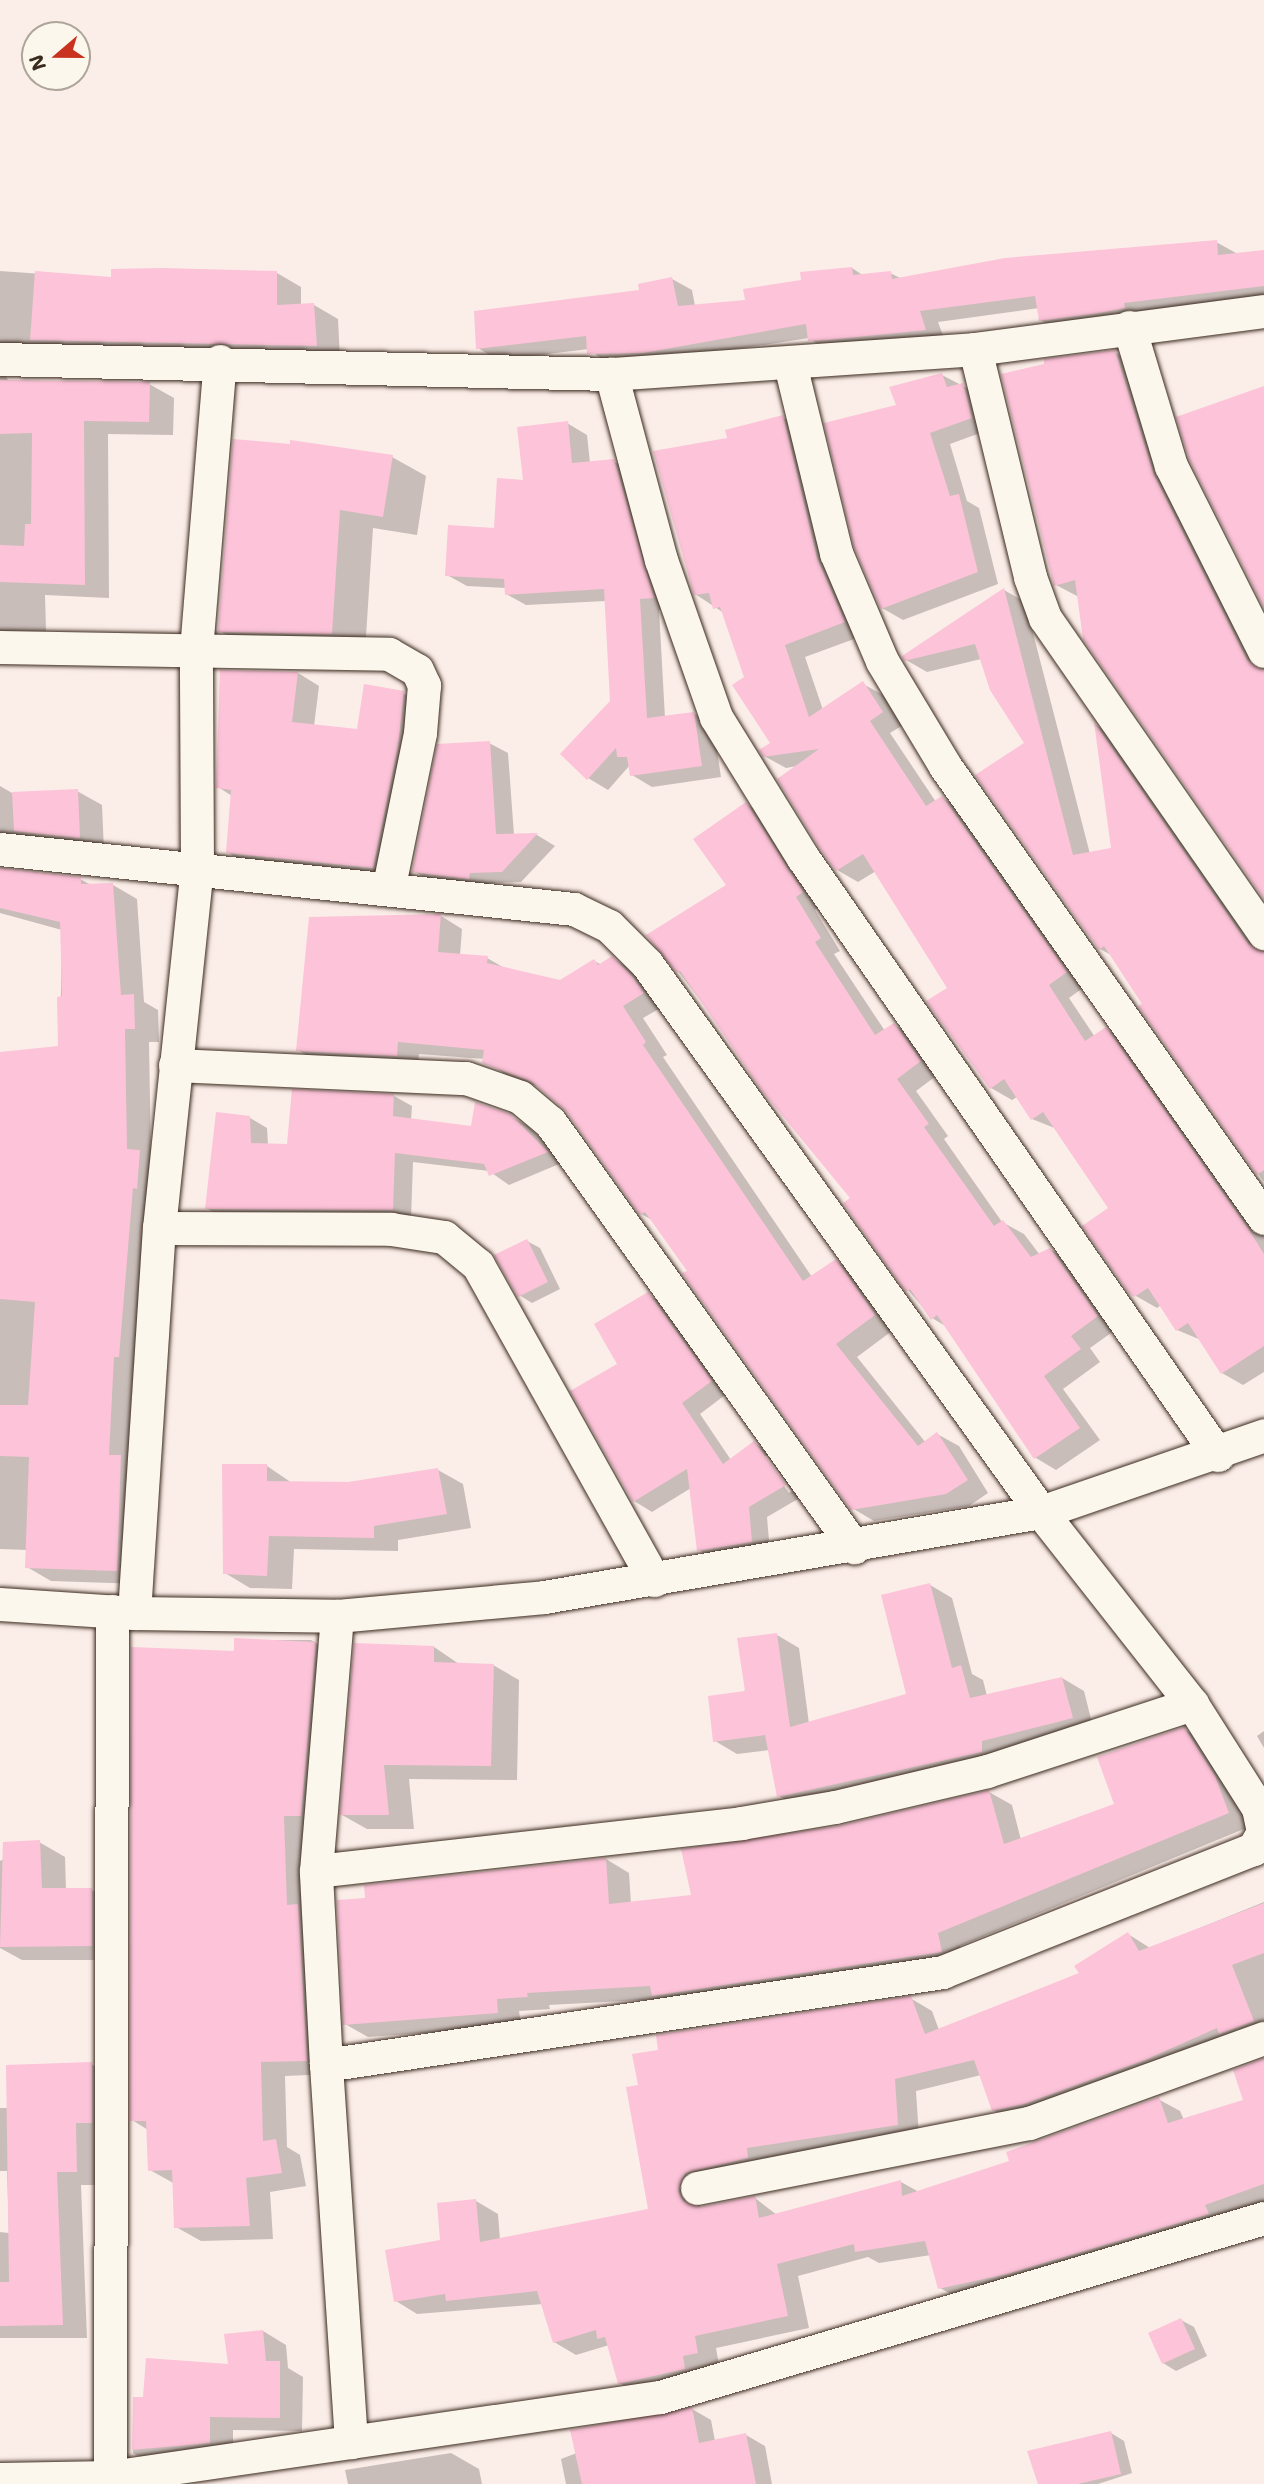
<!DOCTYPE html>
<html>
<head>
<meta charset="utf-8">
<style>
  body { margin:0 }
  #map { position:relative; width:1264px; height:2484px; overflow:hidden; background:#fbede8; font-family:"Shantell Sans",sans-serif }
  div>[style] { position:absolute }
  .shadow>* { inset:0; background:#0003 }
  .building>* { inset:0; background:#fcc3d9 }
  .roads { filter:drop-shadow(0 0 2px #3b2a1e) drop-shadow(0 0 2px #3b2a1e) }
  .minor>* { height:33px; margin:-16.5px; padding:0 16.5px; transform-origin:16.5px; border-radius:16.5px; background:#fbf7ec }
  span { translate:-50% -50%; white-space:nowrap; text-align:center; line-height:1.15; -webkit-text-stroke:6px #fbf7ec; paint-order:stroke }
  .north { position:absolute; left:21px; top:21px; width:70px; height:70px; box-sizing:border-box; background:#fbf7ec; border:2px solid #aea59a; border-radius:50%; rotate:250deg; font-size:19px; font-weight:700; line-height:28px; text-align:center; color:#3b2a1e }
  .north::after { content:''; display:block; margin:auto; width:24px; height:32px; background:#c8321e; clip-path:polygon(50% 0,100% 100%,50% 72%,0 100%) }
</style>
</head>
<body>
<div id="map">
  <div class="shadow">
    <div style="clip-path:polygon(1216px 242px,1236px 253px,1264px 255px,1264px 299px,1060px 332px,1040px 320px,1039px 308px,938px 322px,945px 341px,829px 352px,809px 338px,631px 365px,609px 365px,589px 349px,498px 360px,478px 348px,672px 279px,692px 290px,695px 306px,747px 301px,852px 268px,864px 276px,890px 273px,902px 279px,1005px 260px)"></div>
    <div style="clip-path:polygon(0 271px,113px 279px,277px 273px,301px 287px,301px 305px,314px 305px,338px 319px,340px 359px,5px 374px,8px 380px,149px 384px,174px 398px,173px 435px,108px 434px,109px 598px,45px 595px,46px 631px,0 632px)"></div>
    <div style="clip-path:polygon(1114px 352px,1136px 364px,1264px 666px,1264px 896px,1079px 597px,1056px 585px)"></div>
    <div style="clip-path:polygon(942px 375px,984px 397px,991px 429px,950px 444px,967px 501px,979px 508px,998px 584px,903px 620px,882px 608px)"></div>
    <div style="clip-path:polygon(782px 417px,804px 429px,865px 635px,805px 657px,823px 710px,863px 684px,885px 696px,903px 725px,890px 733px,936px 802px,942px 798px,964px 810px,1087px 985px,1069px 998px,1095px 1037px,1106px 1029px,1127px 1042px,1264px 1235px,1264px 1372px,1243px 1385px,1222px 1373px,1201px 1340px,1177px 1330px,1161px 1305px,1157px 1308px,1136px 1296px,1110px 1209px,1057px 1129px,1032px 1119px,1017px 1097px,1012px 1100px,991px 1088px,949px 988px,876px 871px,858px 882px,837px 870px,797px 766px,786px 768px,764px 756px,772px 744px,724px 613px,695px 594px,729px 440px)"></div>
    <div style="clip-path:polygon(567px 423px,587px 435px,590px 463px,613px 461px,634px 472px,673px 608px,659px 610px,665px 718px,693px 713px,713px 725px,721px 777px,652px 787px,632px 775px,630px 765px,608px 790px,588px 778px,612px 702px,606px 601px,526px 605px,506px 594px,506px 588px,467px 586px,447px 575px,496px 530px)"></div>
    <div style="clip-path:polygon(392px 457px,426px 476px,417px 535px,373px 528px,365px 652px,253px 650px,220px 631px)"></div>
    <div style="clip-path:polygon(1004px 590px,1025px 602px,1090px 854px,1113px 849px,1096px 725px,1115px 737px,1264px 950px,1264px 1182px,1141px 1007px,1144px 1004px,1113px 956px,1100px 949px,1026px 743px,981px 659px,927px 672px,906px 660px)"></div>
    <div style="clip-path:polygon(298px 673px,319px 686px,314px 726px,359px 731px,403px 693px,425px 705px,394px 879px,249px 865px,227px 852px,232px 796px,218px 787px)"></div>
    <div style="clip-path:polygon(489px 743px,508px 753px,514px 835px,537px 835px,555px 846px,521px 882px,489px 883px,489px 888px,432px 882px,414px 871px)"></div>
    <div style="clip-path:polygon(0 786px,12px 793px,77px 791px,102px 805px,104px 851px,0 842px)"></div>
    <div style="clip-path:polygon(746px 804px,766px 816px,823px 905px,815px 910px,840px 951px,834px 954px,885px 1031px,894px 1025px,915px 1037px,940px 1073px,916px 1091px,948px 1136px,944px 1139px,1002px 1222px,1024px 1234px,1040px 1255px,1050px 1249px,1071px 1262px,1118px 1328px,1090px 1348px,1100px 1362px,1063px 1389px,1100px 1440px,1056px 1470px,1036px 1458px,947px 1327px,932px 1318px,908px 1290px,852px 1199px,678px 971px,729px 885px)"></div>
    <div style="clip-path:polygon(0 868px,80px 879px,93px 886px,113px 885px,137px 899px,144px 1002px,158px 1010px,159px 1042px,149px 1042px,151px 1158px,141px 1584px,51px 1581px,27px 1567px,27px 1550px,0 1549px,0 1053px,60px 1047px,62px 930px,0 913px)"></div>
    <div style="clip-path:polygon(441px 916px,462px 929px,460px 955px,487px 958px,508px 970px,560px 982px,594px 961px,602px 965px,612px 958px,634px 971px,664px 1006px,643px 1018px,667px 1055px,663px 1057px,812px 1277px,836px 1261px,857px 1274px,896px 1328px,857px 1357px,926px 1443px,937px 1434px,959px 1446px,988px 1493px,969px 1506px,874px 1521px,852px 1508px,654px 1221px,641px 1214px,564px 1106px,539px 1087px,506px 1075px,485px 1059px,419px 1054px,418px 1067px,319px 1063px,298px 1050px)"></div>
    <div style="clip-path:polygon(394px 1096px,412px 1106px,411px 1120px,473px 1128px,510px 1116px,528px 1126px,564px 1162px,509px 1185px,489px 1171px,413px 1162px,411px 1219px,224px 1218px,206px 1208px,250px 1118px,267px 1128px,268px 1145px,288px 1146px)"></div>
    <div style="clip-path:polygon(527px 1241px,540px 1248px,560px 1289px,532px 1303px,519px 1295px)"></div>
    <div style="clip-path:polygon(evenodd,648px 1295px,667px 1305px,729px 1392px,700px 1414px,731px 1460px,754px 1443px,773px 1454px,803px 1496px,767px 1517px,770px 1552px,717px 1561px,699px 1550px,691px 1488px,652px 1512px,634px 1501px,619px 1364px,648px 1295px,763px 1456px,768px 1456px,792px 1491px,789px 1493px,763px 1456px)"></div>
    <div style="clip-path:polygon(267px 1466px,292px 1483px,349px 1484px,438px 1470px,463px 1484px,471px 1528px,398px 1540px,398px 1551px,294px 1549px,292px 1589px,250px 1588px,225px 1573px)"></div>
    <div style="clip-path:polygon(930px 1585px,952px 1598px,972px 1674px,983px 1680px,987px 1696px,1062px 1678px,1084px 1691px,1094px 1731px,801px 1809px,779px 1796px,769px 1750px,737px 1754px,715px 1741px,777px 1635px,799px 1648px,809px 1724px,908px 1695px)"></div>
    <div style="clip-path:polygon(236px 1640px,311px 1640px,340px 1657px,325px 1829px,331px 2074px,285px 2076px,287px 2147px,300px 2155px,306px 2186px,270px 2192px,273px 2239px,201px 2241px,176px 2227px,175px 2184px,150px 2170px,148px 2130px,132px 2120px)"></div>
    <div style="clip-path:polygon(434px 1647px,459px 1664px,493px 1665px,519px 1680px,517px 1780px,409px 1779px,414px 1829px,367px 1829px,342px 1815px)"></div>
    <div style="clip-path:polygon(1184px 1729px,1207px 1742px,1251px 1826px,960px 1946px,964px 1964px,660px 1999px,549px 2005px,550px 2009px,519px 2011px,521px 2026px,368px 2037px,345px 2024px,367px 1900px,606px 1859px,629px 1873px,631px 1904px,693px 1896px,839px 1828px,989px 1792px,1012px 1805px,1021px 1840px,1116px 1805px)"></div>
    <div style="clip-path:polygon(1264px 1731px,1264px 1748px,1257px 1736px)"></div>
    <div style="clip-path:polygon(39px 1842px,65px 1857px,66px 1890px,92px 1890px,117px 1904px,117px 1960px,22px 1960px,0 1948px,0 1861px)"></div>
    <div style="clip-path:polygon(1264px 1902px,1264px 2037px,1015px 2122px,993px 2110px,981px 2075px,916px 2091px,919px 2137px,707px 2185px,699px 2204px,701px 2208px,755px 2198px,777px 2215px,901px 2182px,919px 2192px,1011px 2162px,1158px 2099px,1180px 2111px,1184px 2120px,1245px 2101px,1264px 2059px,1264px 2204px,962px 2300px,940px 2288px,931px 2255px,879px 2263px,868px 2257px,798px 2276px,809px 2328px,716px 2348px,719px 2365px,641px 2395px,619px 2383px,609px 2345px,576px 2355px,554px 2342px,543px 2304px,417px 2314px,396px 2301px,476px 2201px,498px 2214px,500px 2240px,650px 2210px,640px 2086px,910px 1998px,932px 2011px,939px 2030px,1081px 1974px,1128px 1934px,1150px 1948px)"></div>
    <div style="clip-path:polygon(91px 2064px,116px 2078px,101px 2185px,81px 2185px,87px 2338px,0 2338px,0 2232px,9px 2233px,7px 2171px,0 2171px,0 2108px,9px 2108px)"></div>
    <div style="clip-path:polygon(1181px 2320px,1194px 2327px,1207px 2356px,1176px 2371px,1163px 2363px)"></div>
    <div style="clip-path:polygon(263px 2331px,286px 2345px,288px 2368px,303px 2377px,302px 2431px,233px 2430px,233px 2456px,156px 2467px,133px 2453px,134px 2399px,145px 2399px,230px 2366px)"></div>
    <div style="clip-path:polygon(692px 2409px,711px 2420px,715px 2441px,746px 2435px,765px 2446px,772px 2484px,566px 2484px,561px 2459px)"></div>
    <div style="clip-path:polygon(1111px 2433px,1124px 2441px,1132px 2473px,1098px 2484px,1040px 2484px)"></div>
    <div style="clip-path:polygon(451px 2453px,479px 2469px,482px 2484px,348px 2484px,345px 2470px)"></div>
  </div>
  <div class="building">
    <div style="clip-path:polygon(1217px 240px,1218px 255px,1264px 250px,1264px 286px,1124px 303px,1125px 308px,1099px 313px,1039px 321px,1035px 296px,920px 311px,926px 330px,827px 340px,808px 341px,806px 324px,643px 353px,587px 354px,586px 336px,476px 349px,474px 311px,639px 290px,638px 284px,672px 277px,678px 306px,745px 300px,743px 289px,801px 280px,800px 272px,852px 267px,853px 275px,891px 271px,892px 279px,1005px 258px)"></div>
    <div style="clip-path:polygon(161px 268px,277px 271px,277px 305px,314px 303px,317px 346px,30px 340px,35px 271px,111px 277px,111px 269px)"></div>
    <div style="clip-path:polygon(1115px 350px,1154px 475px,1247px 660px,1264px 670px,1264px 899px,1083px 639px,1075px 580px,1054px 586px,1001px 374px,1044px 364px,1044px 359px)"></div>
    <div style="clip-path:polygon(942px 373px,947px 387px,963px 383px,972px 418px,930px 433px,950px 496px,959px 494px,978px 572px,881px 609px,854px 547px,824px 423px,896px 405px,889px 387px)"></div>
    <div style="clip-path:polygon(0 380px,150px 382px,149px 422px,84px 421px,85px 585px,0 582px,0 545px,24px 546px,25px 524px,31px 524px,32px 433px,0 434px)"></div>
    <div style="clip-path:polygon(1264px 386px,1264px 608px,1189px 459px,1176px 417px)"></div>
    <div style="clip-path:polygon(783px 415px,817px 558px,845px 622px,785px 645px,809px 717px,863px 681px,883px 712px,870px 721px,926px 806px,942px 796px,1067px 972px,1049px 985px,1085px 1041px,1106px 1027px,1249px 1230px,1264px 1254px,1264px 1346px,1221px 1374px,1188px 1323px,1176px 1331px,1148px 1288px,1134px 1297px,1129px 1293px,1082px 1226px,1108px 1208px,1043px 1112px,1031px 1120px,1004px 1079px,990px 1089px,926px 1001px,947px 988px,863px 854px,836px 871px,819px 847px,777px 779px,819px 749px,763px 757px,759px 750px,770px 743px,732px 685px,744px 677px,720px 607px,713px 609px,709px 593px,694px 595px,653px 451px,727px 438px,725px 430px)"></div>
    <div style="clip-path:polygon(568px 421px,572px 463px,614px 459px,654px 598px,640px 599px,647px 718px,694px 712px,702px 766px,630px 776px,627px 757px,617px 757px,616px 748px,587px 780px,560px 754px,610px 701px,604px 589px,505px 595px,504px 579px,445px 576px,448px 525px,494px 528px,497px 478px,523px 480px,517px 427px)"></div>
    <div style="clip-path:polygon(233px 439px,290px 444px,290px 440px,393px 455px,383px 517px,340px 510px,332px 634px,218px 632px)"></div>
    <div style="clip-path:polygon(1004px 588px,1073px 855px,1111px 848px,1094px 722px,1248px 944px,1264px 952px,1264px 1170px,1257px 1175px,1138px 1006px,1142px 1004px,1104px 946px,1099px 950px,975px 775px,1024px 743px,990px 690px,975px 644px,904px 661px,902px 656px)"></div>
    <div style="clip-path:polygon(220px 670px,298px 672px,292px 722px,357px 729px,364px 684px,404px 691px,398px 746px,373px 868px,226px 853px,231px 790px,216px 788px)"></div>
    <div style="clip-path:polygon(490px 741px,496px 834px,538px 833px,502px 872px,470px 873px,469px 879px,412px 872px,437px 744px)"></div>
    <div style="clip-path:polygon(78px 789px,80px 838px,14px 831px,12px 792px)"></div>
    <div style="clip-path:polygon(746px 802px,803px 892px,796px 897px,821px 938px,815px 942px,875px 1035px,894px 1023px,921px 1061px,897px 1079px,929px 1124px,924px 1127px,994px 1226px,1003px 1220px,1031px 1257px,1050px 1248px,1098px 1316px,1071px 1336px,1081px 1349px,1044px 1376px,1080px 1428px,1034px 1459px,937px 1315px,931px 1320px,910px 1289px,906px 1292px,843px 1203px,850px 1198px,762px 1091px,680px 971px,677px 973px,646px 935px,726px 885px,693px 839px)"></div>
    <div style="clip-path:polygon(0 868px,81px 877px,81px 884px,113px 883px,121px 995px,134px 994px,135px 1029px,125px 1029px,127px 1149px,140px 1150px,137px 1189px,133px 1188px,119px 1357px,114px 1357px,109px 1455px,121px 1455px,117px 1571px,25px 1568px,29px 1457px,0 1456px,0 1405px,28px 1405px,35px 1302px,0 1299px,0 1052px,58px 1046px,57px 997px,62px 996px,60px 922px,0 908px)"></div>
    <div style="clip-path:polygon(441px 914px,438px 952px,488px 956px,487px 963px,560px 980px,594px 959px,598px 965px,612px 956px,632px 976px,644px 993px,623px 1006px,646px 1042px,643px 1045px,803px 1281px,836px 1259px,875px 1315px,836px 1344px,918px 1446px,937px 1432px,968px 1480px,946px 1494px,851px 1510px,682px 1273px,687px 1271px,645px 1212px,640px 1215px,566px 1111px,532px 1082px,482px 1063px,484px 1050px,398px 1042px,397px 1056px,296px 1051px,309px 917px)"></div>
    <div style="clip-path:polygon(292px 1089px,394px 1094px,393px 1116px,471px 1126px,475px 1102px,510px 1114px,548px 1152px,489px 1176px,484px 1164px,395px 1153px,393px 1210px,205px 1209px,216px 1112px,250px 1116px,251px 1143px,287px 1144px)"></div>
    <div style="clip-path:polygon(527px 1239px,548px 1282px,518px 1297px,494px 1255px)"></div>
    <div style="clip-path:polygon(648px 1292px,712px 1381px,682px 1403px,723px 1464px,754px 1441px,786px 1485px,749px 1507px,752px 1542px,697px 1551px,687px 1469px,633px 1502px,570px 1391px,617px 1364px,594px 1324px)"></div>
    <div style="clip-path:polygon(222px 1464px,267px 1464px,267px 1481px,348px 1482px,438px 1468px,447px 1514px,374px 1526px,374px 1538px,269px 1536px,267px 1576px,223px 1574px)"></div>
    <div style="clip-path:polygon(930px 1583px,952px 1668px,961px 1665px,970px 1698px,1062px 1677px,1073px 1718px,982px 1741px,982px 1752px,777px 1797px,765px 1735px,713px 1742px,708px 1696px,745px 1691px,737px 1638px,777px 1633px,790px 1727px,906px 1694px,881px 1595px)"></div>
    <div style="clip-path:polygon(234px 1638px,316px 1642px,301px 1816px,284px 1816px,287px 1905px,298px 1904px,307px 2061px,261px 2062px,263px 2141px,276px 2139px,282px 2173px,246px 2178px,250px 2226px,174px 2228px,172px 2170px,148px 2171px,146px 2121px,130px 2121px,131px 1647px,234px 1651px)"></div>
    <div style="clip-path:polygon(354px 1643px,434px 1646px,434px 1662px,494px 1664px,491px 1766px,384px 1765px,389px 1815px,340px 1815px)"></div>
    <div style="clip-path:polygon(1184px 1727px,1215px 1776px,1229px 1813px,938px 1933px,942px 1952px,652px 1996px,650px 1986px,527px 1993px,528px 1997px,497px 1999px,498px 2013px,343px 2025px,337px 1900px,365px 1898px,364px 1885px,606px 1858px,609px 1904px,691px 1895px,681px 1849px,838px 1826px,989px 1790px,1004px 1844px,1114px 1804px,1097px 1757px)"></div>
    <div style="clip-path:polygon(40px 1840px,42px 1888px,92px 1888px,92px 1946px,0 1947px,3px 1842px)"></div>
    <div style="clip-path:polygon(1264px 1903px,1264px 1953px,1232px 1965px,1254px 2021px,1219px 2034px,1217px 2028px,1145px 2060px,1024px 2104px,992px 2111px,974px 2060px,895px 2079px,898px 2125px,747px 2148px,748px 2158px,685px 2173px,678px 2191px,683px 2201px,700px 2207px,755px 2196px,759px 2218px,901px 2180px,902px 2196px,1009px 2161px,1006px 2152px,1159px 2097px,1168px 2123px,1243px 2100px,1233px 2070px,1264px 2058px,1264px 2184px,1205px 2205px,1209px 2214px,1007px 2274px,938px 2289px,925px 2241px,855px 2252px,854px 2244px,777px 2264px,788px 2316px,695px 2336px,698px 2353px,683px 2356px,685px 2369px,618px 2384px,605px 2337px,597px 2339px,596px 2330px,553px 2343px,537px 2291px,446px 2301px,445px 2294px,394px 2302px,385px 2250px,440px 2240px,437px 2203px,476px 2199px,480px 2242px,648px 2209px,626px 2087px,638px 2085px,632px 2054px,658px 2050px,656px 2035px,911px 1996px,925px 2034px,1079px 1973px,1074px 1966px,1128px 1932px,1139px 1951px)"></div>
    <div style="clip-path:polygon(92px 2062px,92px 2123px,76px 2123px,77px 2172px,57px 2172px,63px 2325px,0 2326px,0 2282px,9px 2282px,6px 2065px)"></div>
    <div style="clip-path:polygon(1181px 2318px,1195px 2349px,1162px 2364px,1148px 2333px)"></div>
    <div style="clip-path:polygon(263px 2330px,266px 2361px,280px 2361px,280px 2418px,210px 2417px,210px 2443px,132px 2450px,133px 2397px,143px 2397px,146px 2358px,228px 2364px,224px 2334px)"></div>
    <div style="clip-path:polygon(692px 2407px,699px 2443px,746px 2433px,756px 2484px,582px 2484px,570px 2430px)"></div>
    <div style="clip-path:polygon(1111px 2431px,1121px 2474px,1078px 2484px,1038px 2484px,1027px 2451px)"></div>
  </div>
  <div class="roads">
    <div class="minor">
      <div style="left:1129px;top:327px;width:145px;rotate:73.2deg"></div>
      <div style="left:1171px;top:466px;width:207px;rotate:63.3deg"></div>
      <div style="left:975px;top:349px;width:235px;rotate:76.4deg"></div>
      <div style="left:1030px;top:577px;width:44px;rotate:69.9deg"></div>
      <div style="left:1045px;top:618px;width:384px;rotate:55.2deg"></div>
      <div style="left:0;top:359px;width:611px;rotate:1.41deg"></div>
      <div style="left:790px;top:364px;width:195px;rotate:76.3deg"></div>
      <div style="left:836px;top:553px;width:117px;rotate:66.9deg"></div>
      <div style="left:882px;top:661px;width:122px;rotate:59deg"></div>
      <div style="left:945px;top:766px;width:553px;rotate:54.79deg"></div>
      <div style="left:0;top:647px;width:389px;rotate:1deg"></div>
      <div style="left:389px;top:654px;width:32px;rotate:30deg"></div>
      <div style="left:417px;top:670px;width:17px;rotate:65deg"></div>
      <div style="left:424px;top:685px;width:48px;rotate:94.8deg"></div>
      <div style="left:420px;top:733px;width:156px;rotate:101.5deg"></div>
      <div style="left:0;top:849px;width:577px;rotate:5.97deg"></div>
      <div style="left:574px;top:909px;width:39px;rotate:26deg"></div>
      <div style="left:609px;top:926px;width:54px;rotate:45deg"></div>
      <div style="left:647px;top:964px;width:675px;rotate:54.28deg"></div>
      <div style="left:1041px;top:1512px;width:244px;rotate:51.8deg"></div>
      <div style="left:1192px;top:1704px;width:123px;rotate:57.6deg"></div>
      <div style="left:1258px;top:1808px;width:25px;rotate:78deg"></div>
      <div style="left:1263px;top:1832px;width:20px;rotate:120deg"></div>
      <div style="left:1253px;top:1849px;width:334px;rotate:158.4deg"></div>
      <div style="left:943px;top:1972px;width:624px;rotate:171.43deg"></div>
      <div style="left:326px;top:2065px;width:194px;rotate:-93deg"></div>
      <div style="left:316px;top:1871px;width:256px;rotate:-85.3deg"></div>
      <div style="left:175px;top:1065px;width:291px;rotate:2.6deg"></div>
      <div style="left:466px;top:1078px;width:57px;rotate:19.4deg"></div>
      <div style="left:520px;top:1097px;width:39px;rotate:40deg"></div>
      <div style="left:550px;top:1122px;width:523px;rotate:54.42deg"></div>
      <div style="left:159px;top:1228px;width:232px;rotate:0.2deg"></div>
      <div style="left:391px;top:1229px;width:54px;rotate:8.6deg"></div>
      <div style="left:444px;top:1237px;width:44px;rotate:39.5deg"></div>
      <div style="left:478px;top:1265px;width:361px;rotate:60.8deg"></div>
      <div style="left:1218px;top:1455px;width:727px;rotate:-124.8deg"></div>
      <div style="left:803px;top:858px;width:166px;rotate:-121.7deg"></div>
      <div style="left:716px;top:717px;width:166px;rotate:-109.3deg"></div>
      <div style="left:661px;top:560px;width:193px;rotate:-105deg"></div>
      <div style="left:611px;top:374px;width:365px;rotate:-3.9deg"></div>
      <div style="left:975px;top:349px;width:291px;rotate:-7.5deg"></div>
      <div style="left:0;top:1604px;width:134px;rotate:3.8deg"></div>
      <div style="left:134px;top:1613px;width:203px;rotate:0.8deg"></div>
      <div style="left:337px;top:1616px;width:208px;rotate:-5.2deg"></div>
      <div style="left:544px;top:1597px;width:504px;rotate:-9.71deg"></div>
      <div style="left:1041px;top:1512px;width:236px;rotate:-19deg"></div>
      <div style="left:134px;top:1613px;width:386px;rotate:-86.3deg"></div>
      <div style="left:159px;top:1228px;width:363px;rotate:-84deg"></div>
      <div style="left:197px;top:867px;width:217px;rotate:-90.3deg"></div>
      <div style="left:196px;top:650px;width:290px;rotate:-85.3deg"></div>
      <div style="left:316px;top:1871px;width:428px;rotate:-6.4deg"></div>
      <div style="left:741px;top:1823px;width:95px;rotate:-9.7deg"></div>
      <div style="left:835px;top:1807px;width:156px;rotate:-13.3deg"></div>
      <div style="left:987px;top:1771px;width:216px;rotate:-18.1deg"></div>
      <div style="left:326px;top:2065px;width:378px;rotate:86.2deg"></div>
      <div style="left:697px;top:2188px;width:338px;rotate:-11.1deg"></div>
      <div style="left:1029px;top:2123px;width:250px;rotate:-19.9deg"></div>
      <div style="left:110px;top:2477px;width:866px;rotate:-89.87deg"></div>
      <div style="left:0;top:2479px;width:110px;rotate:-1deg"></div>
      <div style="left:110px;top:2477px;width:556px;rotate:-8.28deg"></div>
      <div style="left:660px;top:2397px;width:630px;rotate:-16.51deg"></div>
    </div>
  </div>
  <div class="north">N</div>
</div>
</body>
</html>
